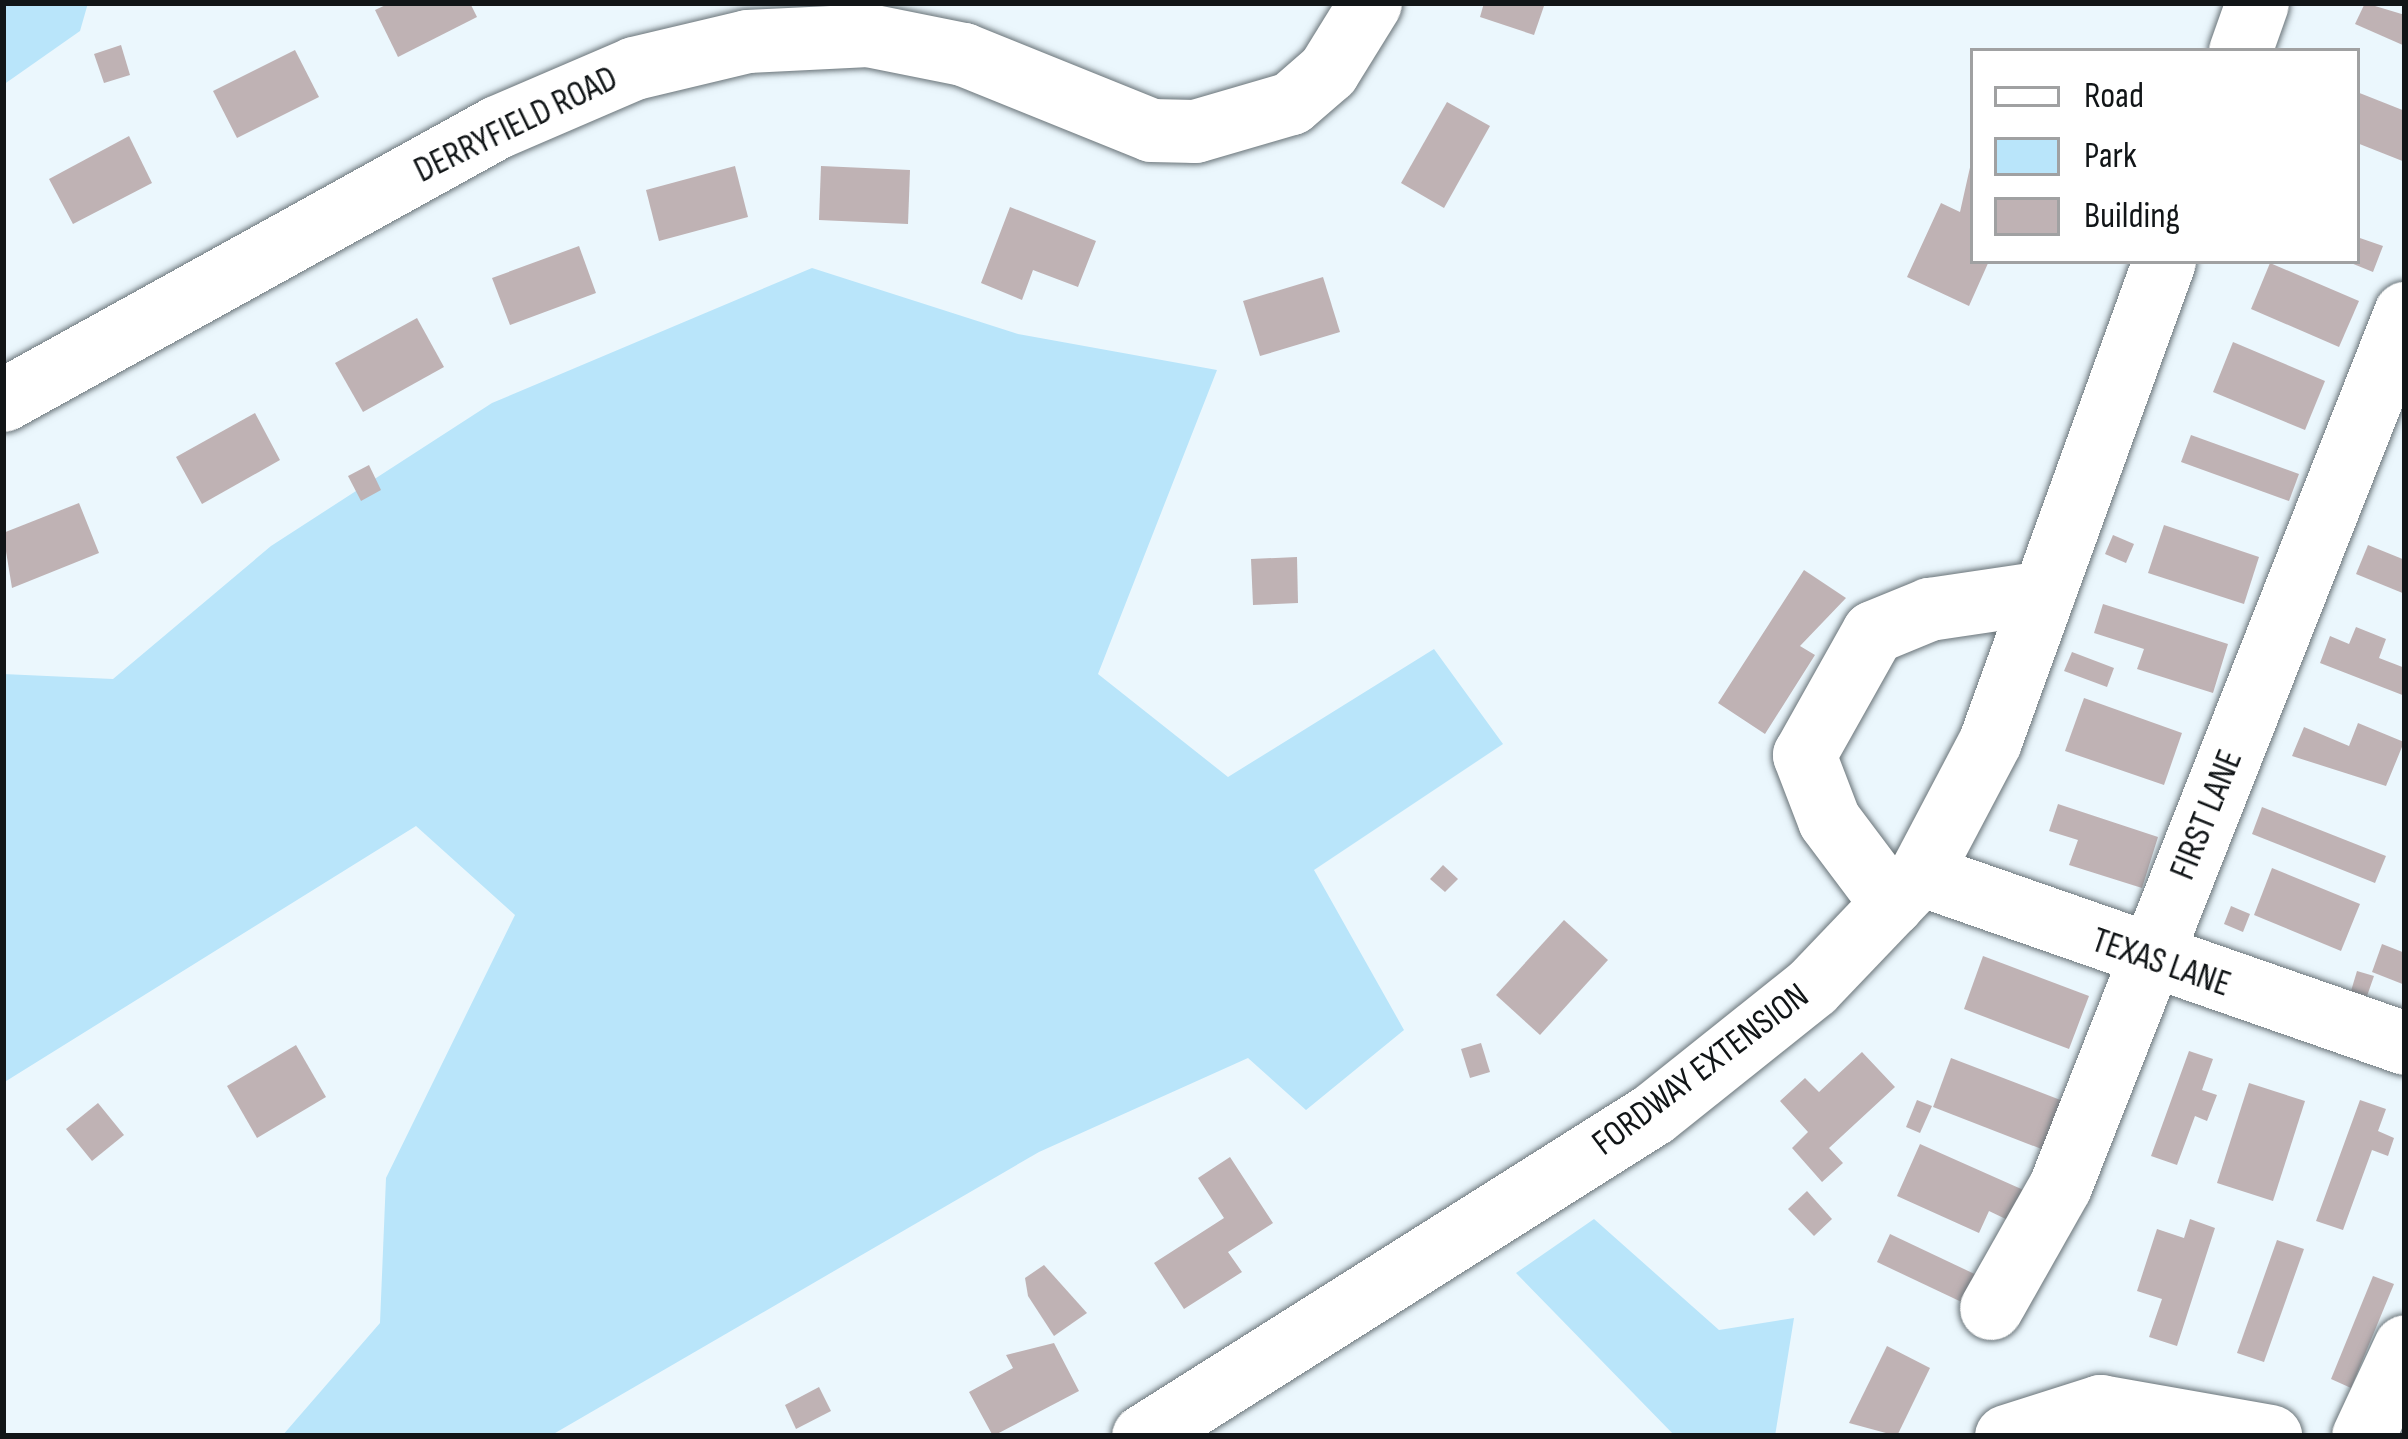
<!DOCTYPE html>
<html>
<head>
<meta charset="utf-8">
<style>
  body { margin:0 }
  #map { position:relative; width:2408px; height:1439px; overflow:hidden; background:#ebf7fd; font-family:"Sofia Sans Condensed",sans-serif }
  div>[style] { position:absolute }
  .green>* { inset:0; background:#b9e5fa }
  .building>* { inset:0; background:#bfb2b4 }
  .roads { filter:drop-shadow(0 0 3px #697378) drop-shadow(0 0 3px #697378) }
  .minor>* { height:63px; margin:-31.5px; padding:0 31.5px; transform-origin:31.5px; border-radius:31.5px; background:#fff }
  span { translate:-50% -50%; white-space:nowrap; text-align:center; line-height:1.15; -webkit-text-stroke:12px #fff; paint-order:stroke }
  .street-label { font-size:36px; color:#111517 }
  .frame { position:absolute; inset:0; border:6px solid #111517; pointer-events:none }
  .legend { position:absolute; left:1970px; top:48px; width:390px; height:216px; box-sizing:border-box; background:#fff; border:3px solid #a0a1a2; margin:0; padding:15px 21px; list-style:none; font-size:36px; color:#111517 }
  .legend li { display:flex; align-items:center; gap:24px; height:60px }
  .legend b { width:60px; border:3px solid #a0a1a2 }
</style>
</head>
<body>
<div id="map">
  <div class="green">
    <div style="clip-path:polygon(3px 3px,88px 3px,80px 31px,3px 85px)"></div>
    <div style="clip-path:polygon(812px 268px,1018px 334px,1217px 370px,1098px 674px,1228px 777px,1434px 649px,1503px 744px,1314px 870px,1404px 1030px,1306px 1110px,1248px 1058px,1039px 1152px,550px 1436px,282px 1436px,380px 1323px,386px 1178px,515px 915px,416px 826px,3px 1083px,3px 674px,113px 679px,271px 546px,492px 403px)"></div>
    <div style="clip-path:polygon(1594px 1219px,1719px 1330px,1794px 1318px,1775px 1436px,1675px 1436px,1516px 1273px)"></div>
  </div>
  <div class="building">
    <div style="clip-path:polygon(390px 3px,470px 3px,477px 17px,398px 57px,375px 10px)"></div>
    <div style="clip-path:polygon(1484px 3px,1545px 3px,1534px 35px,1480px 17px)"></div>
    <div style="clip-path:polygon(2365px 3px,2405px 15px,2405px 46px,2355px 24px)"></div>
    <div style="clip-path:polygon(121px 45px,130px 75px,104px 83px,94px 54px)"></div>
    <div style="clip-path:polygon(295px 50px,319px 97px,237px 138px,213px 91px)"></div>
    <div style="clip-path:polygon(2357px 92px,2405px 111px,2405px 162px,2357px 143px)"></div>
    <div style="clip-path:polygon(1447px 102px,1490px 126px,1444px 208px,1401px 183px)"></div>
    <div style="clip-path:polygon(129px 136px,152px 183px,73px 224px,49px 179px)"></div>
    <div style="clip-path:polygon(1973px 154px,1973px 261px,1989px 261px,1969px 306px,1907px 277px,1941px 203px,1960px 212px)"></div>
    <div style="clip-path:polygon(735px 166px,748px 217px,659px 241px,646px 190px)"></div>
    <div style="clip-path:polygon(821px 166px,910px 170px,908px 224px,819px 220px)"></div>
    <div style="clip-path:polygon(1010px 207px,1096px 241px,1078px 287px,1033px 270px,1022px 300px,981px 283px)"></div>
    <div style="clip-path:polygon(2357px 237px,2383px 246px,2373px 272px,2346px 261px,2357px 261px)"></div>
    <div style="clip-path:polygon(579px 246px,596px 293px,510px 325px,492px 278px)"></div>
    <div style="clip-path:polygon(2270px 263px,2359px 301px,2339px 347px,2251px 309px)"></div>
    <div style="clip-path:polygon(1323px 277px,1340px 332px,1260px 356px,1243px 301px)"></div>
    <div style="clip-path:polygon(417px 318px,444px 367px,363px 412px,335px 363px)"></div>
    <div style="clip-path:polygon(2233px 342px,2325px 381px,2305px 430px,2213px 392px)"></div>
    <div style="clip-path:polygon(255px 413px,280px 460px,202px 504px,176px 457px)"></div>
    <div style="clip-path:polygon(2191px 435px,2299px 474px,2289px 501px,2181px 462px)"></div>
    <div style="clip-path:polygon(369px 465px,381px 490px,361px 501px,348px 476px)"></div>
    <div style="clip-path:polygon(79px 503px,99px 553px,12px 588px,3px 533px)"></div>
    <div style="clip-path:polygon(2164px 525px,2259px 557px,2244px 604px,2148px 573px)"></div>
    <div style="clip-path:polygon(2113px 535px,2134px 544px,2126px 563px,2105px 554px)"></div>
    <div style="clip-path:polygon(2368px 545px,2405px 560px,2405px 594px,2356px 574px)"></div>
    <div style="clip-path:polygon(1297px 557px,1298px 603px,1253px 605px,1251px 559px)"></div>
    <div style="clip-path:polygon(1804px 570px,1846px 598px,1800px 646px,1815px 655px,1765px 734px,1718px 703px)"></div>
    <div style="clip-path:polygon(2103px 604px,2228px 644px,2213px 693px,2137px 669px,2144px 649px,2094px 633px)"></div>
    <div style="clip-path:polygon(2356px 627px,2386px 639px,2379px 658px,2405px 668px,2405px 696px,2320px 663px,2330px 636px,2349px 644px)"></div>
    <div style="clip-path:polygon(2072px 652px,2114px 668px,2107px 687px,2064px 671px)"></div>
    <div style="clip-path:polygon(2084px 698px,2182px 733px,2164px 785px,2065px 751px)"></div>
    <div style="clip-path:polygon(2358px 723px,2404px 742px,2386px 786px,2292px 756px,2304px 727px,2349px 746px)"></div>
    <div style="clip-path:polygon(2058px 804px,2158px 837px,2142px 888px,2069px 865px,2078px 840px,2049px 831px)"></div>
    <div style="clip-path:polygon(2262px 807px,2386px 856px,2375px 883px,2252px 834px)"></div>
    <div style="clip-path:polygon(1443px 865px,1458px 879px,1445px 892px,1430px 879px)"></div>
    <div style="clip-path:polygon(2272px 868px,2360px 904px,2341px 951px,2254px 915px)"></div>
    <div style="clip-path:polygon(2231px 906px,2250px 914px,2243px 932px,2224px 924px)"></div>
    <div style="clip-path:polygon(1564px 920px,1608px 960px,1540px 1035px,1496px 995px)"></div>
    <div style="clip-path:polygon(2382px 944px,2405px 953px,2405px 985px,2372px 972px)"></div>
    <div style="clip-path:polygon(1983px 956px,2089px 996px,2069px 1049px,1964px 1009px)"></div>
    <div style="clip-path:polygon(2357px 971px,2374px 976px,2367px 996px,2351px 991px)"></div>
    <div style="clip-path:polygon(1481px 1043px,1490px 1072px,1470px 1078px,1461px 1049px)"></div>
    <div style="clip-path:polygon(296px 1045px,326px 1097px,257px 1138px,227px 1086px)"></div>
    <div style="clip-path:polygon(2189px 1051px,2213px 1059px,2202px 1090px,2217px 1095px,2207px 1121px,2195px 1116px,2177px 1165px,2151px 1156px)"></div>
    <div style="clip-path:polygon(1862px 1052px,1895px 1087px,1829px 1148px,1843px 1163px,1822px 1182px,1792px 1148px,1808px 1132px,1780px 1101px,1805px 1078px,1819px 1092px)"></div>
    <div style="clip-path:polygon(1951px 1058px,2063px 1101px,2044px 1150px,1933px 1107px)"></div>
    <div style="clip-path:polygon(2249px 1083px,2305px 1101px,2273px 1201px,2217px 1183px)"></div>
    <div style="clip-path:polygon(1917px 1100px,1932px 1106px,1920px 1133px,1906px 1127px)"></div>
    <div style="clip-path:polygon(2360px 1100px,2386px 1109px,2378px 1131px,2394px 1138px,2388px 1156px,2372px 1150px,2343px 1230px,2316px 1221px)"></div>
    <div style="clip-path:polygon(98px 1103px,124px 1135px,92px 1161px,66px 1129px)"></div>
    <div style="clip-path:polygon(1920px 1144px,2028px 1192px,2014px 1223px,1989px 1211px,1979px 1233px,1897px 1196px)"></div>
    <div style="clip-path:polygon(1230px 1157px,1273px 1223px,1228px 1252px,1242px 1272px,1184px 1309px,1154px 1263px,1224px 1218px,1198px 1178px)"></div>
    <div style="clip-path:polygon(1807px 1191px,1832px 1219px,1814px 1236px,1788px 1209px)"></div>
    <div style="clip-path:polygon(2190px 1219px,2215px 1228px,2177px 1346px,2149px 1337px,2162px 1299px,2137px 1291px,2157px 1229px,2184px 1238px)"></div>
    <div style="clip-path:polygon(1890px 1234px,1983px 1278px,1970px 1306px,1877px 1262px)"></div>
    <div style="clip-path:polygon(2277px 1240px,2304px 1249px,2264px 1362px,2237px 1353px)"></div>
    <div style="clip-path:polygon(1044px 1265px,1087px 1313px,1054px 1336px,1028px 1296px,1025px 1278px)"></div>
    <div style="clip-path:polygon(2373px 1276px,2394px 1284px,2351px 1388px,2331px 1379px)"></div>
    <div style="clip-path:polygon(1054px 1343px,1079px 1391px,993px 1436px,969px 1392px,1013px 1368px,1006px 1355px)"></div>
    <div style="clip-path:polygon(1887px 1346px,1930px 1368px,1897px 1436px,1849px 1423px)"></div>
    <div style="clip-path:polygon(819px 1387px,831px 1411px,796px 1429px,785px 1405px)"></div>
  </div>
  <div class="roads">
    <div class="minor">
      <div style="left:2240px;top:51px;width:51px;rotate:-70.5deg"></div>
      <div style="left:3px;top:400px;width:564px;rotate:-28.93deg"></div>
      <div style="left:497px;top:127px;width:149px;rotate:-23.3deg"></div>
      <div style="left:634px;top:68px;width:116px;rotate:-13.4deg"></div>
      <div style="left:747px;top:41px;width:121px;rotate:-2.8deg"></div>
      <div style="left:868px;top:35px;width:97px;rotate:11.3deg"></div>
      <div style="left:963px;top:54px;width:203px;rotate:22deg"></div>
      <div style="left:1151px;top:130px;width:44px;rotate:1.3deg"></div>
      <div style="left:1195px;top:131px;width:100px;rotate:-16.3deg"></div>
      <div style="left:1291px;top:103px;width:49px;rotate:-40.9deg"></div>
      <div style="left:1328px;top:71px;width:80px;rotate:-58.3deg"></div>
      <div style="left:1920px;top:874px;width:514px;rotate:19.21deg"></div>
      <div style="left:1892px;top:904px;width:105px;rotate:-126.9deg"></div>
      <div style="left:1829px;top:820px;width:70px;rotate:-111deg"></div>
      <div style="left:1804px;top:755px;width:141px;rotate:-60.7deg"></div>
      <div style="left:1873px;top:632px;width:61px;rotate:-22.3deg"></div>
      <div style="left:1929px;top:609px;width:116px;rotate:-8.4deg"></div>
      <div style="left:1991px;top:1308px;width:140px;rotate:-60.5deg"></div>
      <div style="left:2060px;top:1186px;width:939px;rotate:-68.44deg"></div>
      <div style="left:1143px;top:1436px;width:603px;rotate:-32.27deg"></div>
      <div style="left:1653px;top:1114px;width:203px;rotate:-38.6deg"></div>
      <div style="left:1812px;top:987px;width:156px;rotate:-46.3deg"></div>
      <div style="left:1920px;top:874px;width:150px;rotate:-62.2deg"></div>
      <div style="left:1990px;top:741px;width:511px;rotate:-70.07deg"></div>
      <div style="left:2006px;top:1436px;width:99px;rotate:-17.7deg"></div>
      <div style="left:2100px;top:1406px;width:173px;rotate:10deg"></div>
      <div style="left:2363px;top:1436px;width:99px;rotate:-65deg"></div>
    </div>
  </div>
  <div class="street-label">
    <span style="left:516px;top:125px;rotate:-26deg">DERRYFIELD ROAD</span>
    <span style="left:2207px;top:815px;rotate:-68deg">FIRST LANE</span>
    <span style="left:2161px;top:963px;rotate:19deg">TEXAS LANE</span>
    <span style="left:1701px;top:1070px;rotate:-37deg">FORDWAY EXTENSION</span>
  </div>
  <div class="frame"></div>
  <ul class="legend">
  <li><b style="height:15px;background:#fff"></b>Road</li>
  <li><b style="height:33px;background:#b9e5fa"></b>Park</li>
  <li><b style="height:33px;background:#bfb2b4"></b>Building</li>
  </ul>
</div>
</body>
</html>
